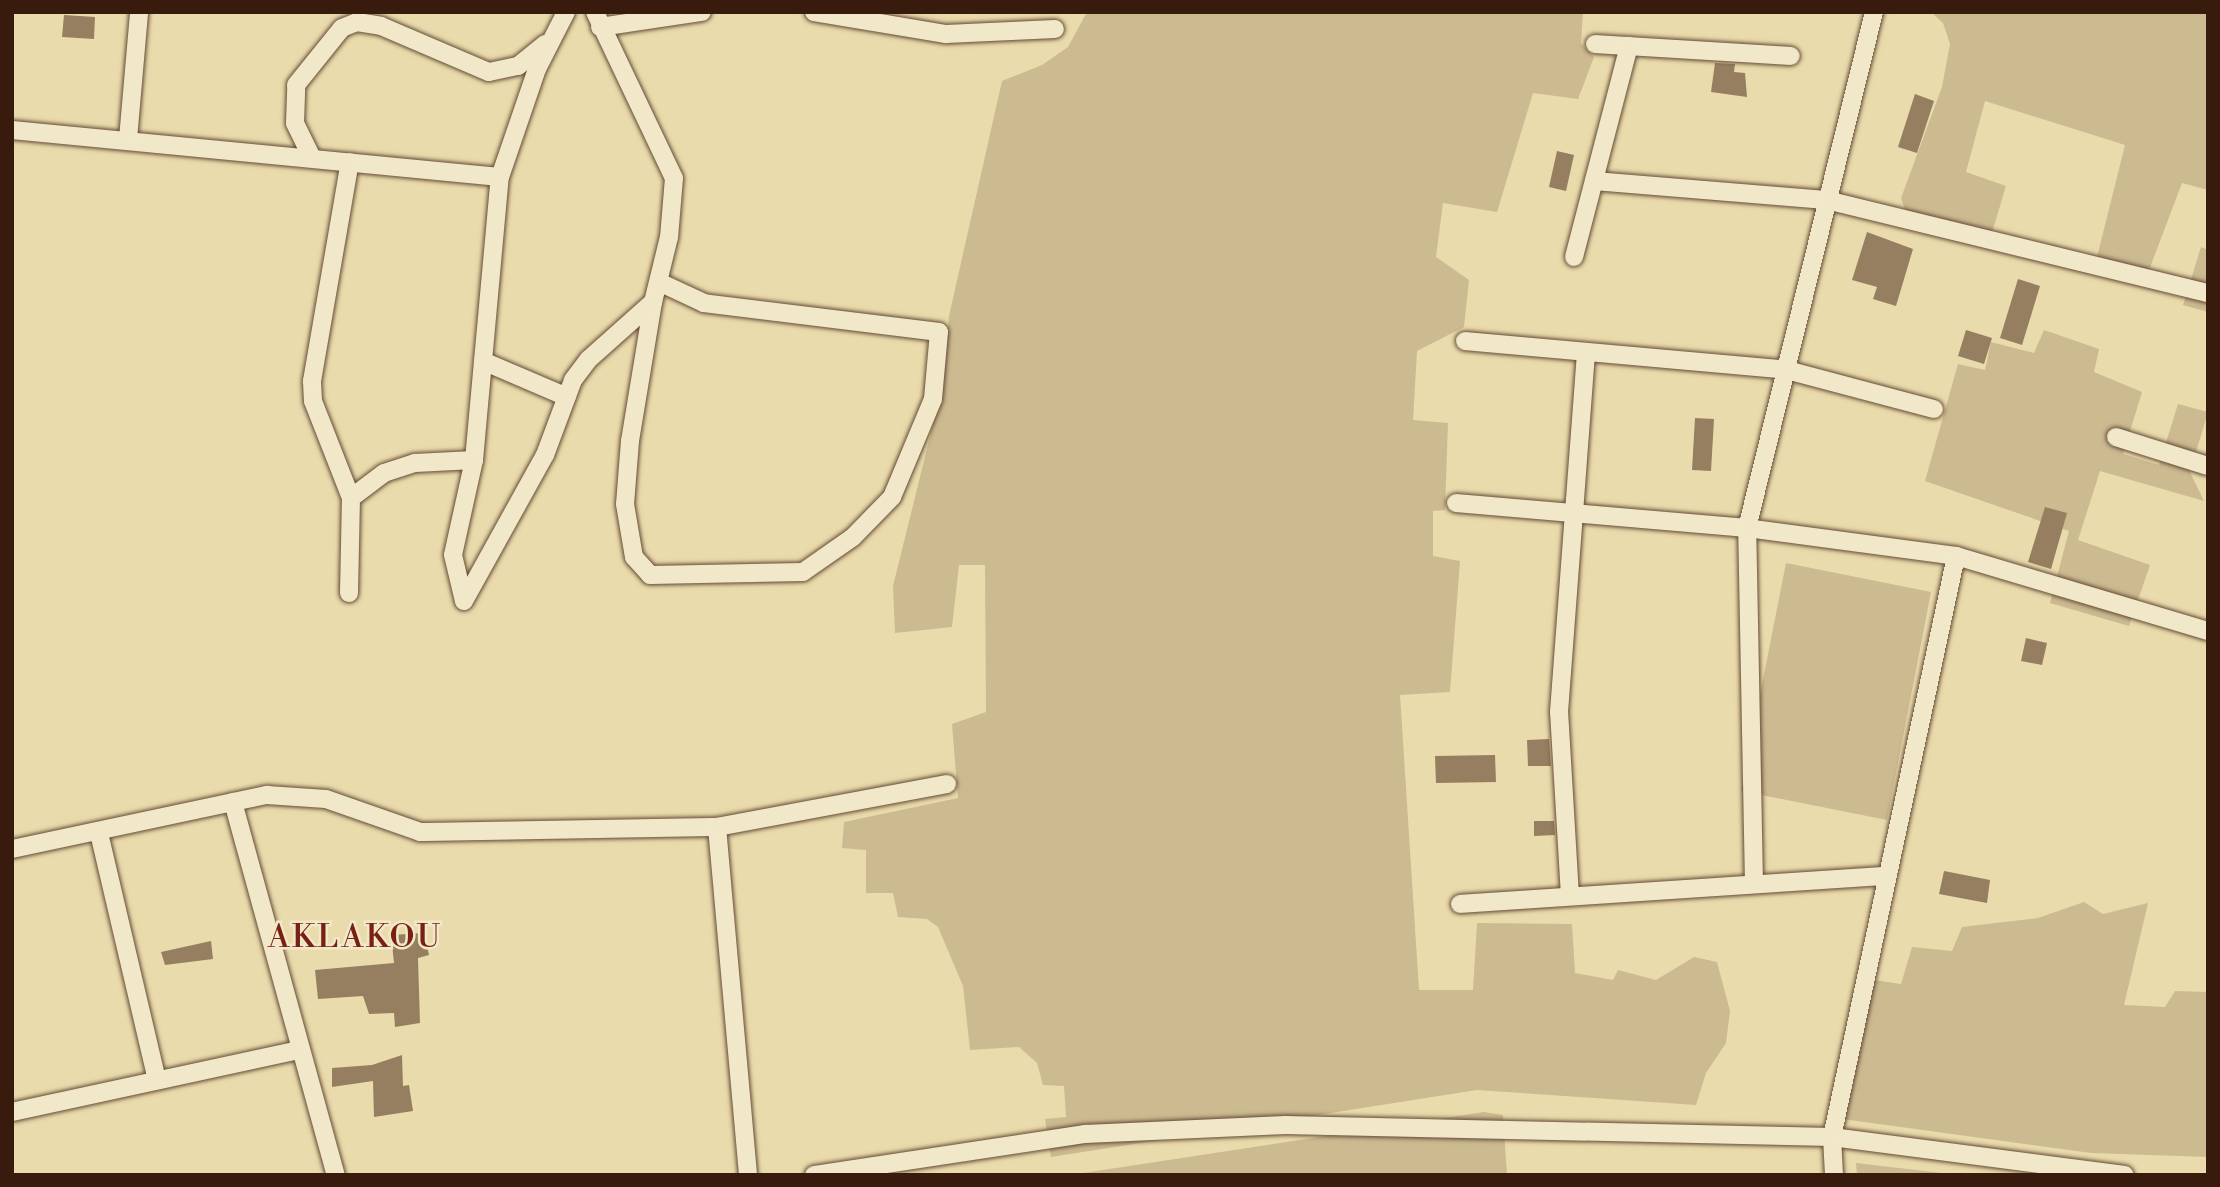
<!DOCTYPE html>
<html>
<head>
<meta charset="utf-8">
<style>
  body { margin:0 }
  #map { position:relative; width:2220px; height:1187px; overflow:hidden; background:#eadbac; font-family:"Libre Bodoni",serif }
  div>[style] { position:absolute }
  .green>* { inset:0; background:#ccba91 }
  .building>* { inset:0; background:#957f60 }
  .roads { filter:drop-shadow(0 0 2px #644b35) drop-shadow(0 0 2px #644b35) }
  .minor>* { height:18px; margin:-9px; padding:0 9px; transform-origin:9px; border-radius:9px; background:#f1e8c9 }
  span { translate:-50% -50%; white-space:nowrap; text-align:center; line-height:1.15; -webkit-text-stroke:5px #f1e8c9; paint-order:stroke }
  .quarter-label { font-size:32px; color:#7a1f14; letter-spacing:2px }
  .frame { position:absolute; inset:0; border:14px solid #381b0d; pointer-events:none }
</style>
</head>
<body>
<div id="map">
  <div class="green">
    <div style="clip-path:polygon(1087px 12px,1583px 12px,1581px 43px,1594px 57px,1578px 99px,1533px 93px,1497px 212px,1443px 203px,1436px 257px,1469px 280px,1464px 327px,1417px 351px,1413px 420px,1448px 423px,1445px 510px,1433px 511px,1433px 556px,1460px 561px,1450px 692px,1400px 695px,1419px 990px,1473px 990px,1477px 923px,1572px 924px,1575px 973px,1613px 980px,1618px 970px,1656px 980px,1694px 957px,1717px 962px,1730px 1011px,1726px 1043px,1706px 1073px,1696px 1105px,1477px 1090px,1051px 1157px,1045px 1119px,1066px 1117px,1064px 1086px,1043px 1085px,1037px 1063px,1019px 1047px,970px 1050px,963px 986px,938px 927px,927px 919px,898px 917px,893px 893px,866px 893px,866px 850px,842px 848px,844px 822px,958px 798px,952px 724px,986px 712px,985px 565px,959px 565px,952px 627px,895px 633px,893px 586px,942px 388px,949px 316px,1002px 81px,1042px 65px,1068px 47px)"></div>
    <div style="clip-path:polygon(1931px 12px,2208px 12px,2208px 190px,2182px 183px,2143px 286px,2094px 269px,2125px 145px,1985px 101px,1966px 172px,2006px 186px,1988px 246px,1910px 225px,1901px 198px,1942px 87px,1950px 44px,1943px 23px)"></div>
    <div style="clip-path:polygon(2201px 247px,2208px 250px,2208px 312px,2183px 305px)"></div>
    <div style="clip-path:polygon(2044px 330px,2099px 349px,2094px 372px,2142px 392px,2123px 454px,2159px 465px,2178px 404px,2208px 412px,2190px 472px,2204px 501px,2100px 471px,2078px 540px,2150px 565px,2129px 626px,2050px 603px,2069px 531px,1925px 481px,1958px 364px,1985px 370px,1991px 342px,2034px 353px)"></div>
    <div style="clip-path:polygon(1786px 563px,1931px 592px,1887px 820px,1741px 791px)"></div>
    <div style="clip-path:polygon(2084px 902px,2103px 914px,2148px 903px,2124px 1005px,2165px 1007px,2175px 991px,2208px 992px,2208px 1157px,2091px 1153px,1842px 1119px,1874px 980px,1901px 984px,1912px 947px,1952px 951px,1962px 927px,2038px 918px)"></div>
    <div style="clip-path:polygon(1484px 1112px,1503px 1115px,1507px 1175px,1070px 1175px)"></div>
    <div style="clip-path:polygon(1856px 1163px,1959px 1175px,1857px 1175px)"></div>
  </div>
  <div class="building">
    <div style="clip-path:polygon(64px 15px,95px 17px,94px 39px,62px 37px)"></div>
    <div style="clip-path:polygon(1715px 63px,1735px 64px,1734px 72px,1745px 73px,1747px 97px,1711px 92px)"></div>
    <div style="clip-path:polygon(1915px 94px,1934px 101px,1917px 153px,1898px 147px)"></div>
    <div style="clip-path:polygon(1557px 151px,1574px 155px,1566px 191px,1549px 187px)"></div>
    <div style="clip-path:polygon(1867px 232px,1913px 249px,1896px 306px,1873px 299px,1877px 287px,1852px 280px)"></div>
    <div style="clip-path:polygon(2018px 279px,2040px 286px,2022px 345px,2000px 338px)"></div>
    <div style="clip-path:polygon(1966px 330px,1992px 338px,1984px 364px,1958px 356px)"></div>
    <div style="clip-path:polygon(1695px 418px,1714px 419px,1711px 471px,1692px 470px)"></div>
    <div style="clip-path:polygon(2045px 507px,2067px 513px,2051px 569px,2028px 562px)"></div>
    <div style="clip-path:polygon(2026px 638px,2047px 643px,2042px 665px,2021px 661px)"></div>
    <div style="clip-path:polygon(1549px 739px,1551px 766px,1528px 766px,1527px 740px)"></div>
    <div style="clip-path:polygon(1495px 755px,1496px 782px,1436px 783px,1435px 756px)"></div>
    <div style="clip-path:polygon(1534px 821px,1554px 821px,1555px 835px,1534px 836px)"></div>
    <div style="clip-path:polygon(1944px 871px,1990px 880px,1987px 903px,1939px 894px)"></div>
    <div style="clip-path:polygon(424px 933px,429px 955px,418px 958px,420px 1023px,395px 1027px,394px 1013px,369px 1014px,363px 996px,318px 999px,315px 970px,394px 963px,391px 935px)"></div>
    <div style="clip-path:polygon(211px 941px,213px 959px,165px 965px,161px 952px)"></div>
    <div style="clip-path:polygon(402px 1055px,403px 1086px,409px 1085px,413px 1111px,374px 1117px,373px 1081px,332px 1087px,332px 1068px,372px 1065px)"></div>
  </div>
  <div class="roads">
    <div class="minor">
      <div style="left:595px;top:12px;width:184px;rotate:64.6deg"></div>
      <div style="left:674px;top:178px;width:59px;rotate:94.8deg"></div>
      <div style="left:669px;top:237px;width:67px;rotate:103.8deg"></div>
      <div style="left:653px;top:302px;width:141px;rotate:99.4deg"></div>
      <div style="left:630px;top:441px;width:63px;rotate:94.5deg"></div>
      <div style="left:625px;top:504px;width:54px;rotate:80.4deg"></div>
      <div style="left:634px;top:557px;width:24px;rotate:48deg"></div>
      <div style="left:650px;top:575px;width:153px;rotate:-1.1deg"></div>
      <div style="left:803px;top:572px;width:61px;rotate:-35deg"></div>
      <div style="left:853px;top:537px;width:56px;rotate:-45.7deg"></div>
      <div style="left:892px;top:497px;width:106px;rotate:-67.3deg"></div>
      <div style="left:933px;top:399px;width:67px;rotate:-84.9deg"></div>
      <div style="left:939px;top:332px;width:237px;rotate:-173deg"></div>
      <div style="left:704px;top:303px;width:50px;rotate:-155deg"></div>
      <div style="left:814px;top:12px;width:134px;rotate:9.5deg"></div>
      <div style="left:946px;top:34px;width:109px;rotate:-2.6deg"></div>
      <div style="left:600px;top:27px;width:103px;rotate:-8.4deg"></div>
      <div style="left:1595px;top:44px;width:196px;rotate:3.5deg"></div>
      <div style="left:12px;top:130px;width:490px;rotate:5.5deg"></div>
      <div style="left:128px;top:139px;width:127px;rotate:-85deg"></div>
      <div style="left:312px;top:158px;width:39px;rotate:-116deg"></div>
      <div style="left:295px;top:123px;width:38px;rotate:-88deg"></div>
      <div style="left:296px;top:85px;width:73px;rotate:-51.1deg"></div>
      <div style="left:342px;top:28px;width:16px;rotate:-22deg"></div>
      <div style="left:357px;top:22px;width:24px;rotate:9deg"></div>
      <div style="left:381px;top:26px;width:117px;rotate:23.1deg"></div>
      <div style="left:489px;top:72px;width:30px;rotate:-12deg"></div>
      <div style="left:518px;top:66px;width:35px;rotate:-39deg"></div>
      <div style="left:1594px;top:181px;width:233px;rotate:4.7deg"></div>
      <div style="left:1826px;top:200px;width:393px;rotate:13.7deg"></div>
      <div style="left:1574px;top:257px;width:218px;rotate:-75.4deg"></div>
      <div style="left:1465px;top:341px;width:323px;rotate:5.1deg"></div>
      <div style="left:1787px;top:370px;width:152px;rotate:14.9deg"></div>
      <div style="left:483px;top:361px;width:91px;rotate:23.2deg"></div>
      <div style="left:2116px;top:437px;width:96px;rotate:17.5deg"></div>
      <div style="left:474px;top:460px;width:284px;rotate:-84.8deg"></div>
      <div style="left:500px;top:177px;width:114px;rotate:-71.1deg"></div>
      <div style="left:537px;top:69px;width:64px;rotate:-63deg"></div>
      <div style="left:351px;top:498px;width:41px;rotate:-37.1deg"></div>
      <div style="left:384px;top:473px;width:33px;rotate:-18deg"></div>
      <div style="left:415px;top:463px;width:59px;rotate:-2.9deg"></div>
      <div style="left:474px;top:460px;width:97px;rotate:102.5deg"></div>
      <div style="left:453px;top:555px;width:47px;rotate:76.6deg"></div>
      <div style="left:1456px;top:503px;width:292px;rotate:4.9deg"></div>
      <div style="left:1747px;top:528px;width:211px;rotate:7.6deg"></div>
      <div style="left:1956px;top:556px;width:263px;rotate:16.6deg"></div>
      <div style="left:349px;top:593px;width:95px;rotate:-88.8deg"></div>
      <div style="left:351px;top:498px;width:104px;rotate:-111.4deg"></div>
      <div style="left:313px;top:401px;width:20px;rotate:-93deg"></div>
      <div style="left:312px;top:381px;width:222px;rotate:-80.2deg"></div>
      <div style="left:464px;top:601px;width:167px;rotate:-61deg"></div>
      <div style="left:545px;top:455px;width:80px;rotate:-69.5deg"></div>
      <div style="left:573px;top:380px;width:26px;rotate:-53deg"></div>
      <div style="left:589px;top:359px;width:86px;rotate:-41.7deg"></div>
      <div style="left:233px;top:802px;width:387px;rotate:74.6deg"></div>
      <div style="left:717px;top:827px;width:349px;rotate:84.9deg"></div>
      <div style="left:99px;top:833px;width:254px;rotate:76.8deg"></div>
      <div style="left:12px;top:849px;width:261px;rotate:-12deg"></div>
      <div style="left:267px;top:795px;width:59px;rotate:3.9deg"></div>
      <div style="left:326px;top:799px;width:100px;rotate:19.3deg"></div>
      <div style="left:420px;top:832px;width:297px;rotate:-1deg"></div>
      <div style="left:717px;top:827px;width:234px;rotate:-10.6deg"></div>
      <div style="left:1754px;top:884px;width:356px;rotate:-91.1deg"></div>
      <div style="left:1747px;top:528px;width:531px;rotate:-76.17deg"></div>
      <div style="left:1570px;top:896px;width:184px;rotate:-93.4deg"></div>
      <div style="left:1559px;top:712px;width:360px;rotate:-85.7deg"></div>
      <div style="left:1460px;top:904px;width:426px;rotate:-3.8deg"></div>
      <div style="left:12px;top:1112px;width:294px;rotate:-12.2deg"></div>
      <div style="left:814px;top:1175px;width:274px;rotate:-8.6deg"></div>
      <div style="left:1085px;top:1134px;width:200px;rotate:-2.6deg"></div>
      <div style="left:1285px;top:1125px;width:547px;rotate:1.26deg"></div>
      <div style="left:1832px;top:1137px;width:295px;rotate:7.4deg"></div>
      <div style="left:1834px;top:1175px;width:38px;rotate:-93deg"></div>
      <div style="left:1832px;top:1137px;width:594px;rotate:-77.95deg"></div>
    </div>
  </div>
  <div class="quarter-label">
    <span style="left:355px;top:937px">AKLAKOU</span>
  </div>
  <div class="frame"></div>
</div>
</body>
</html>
